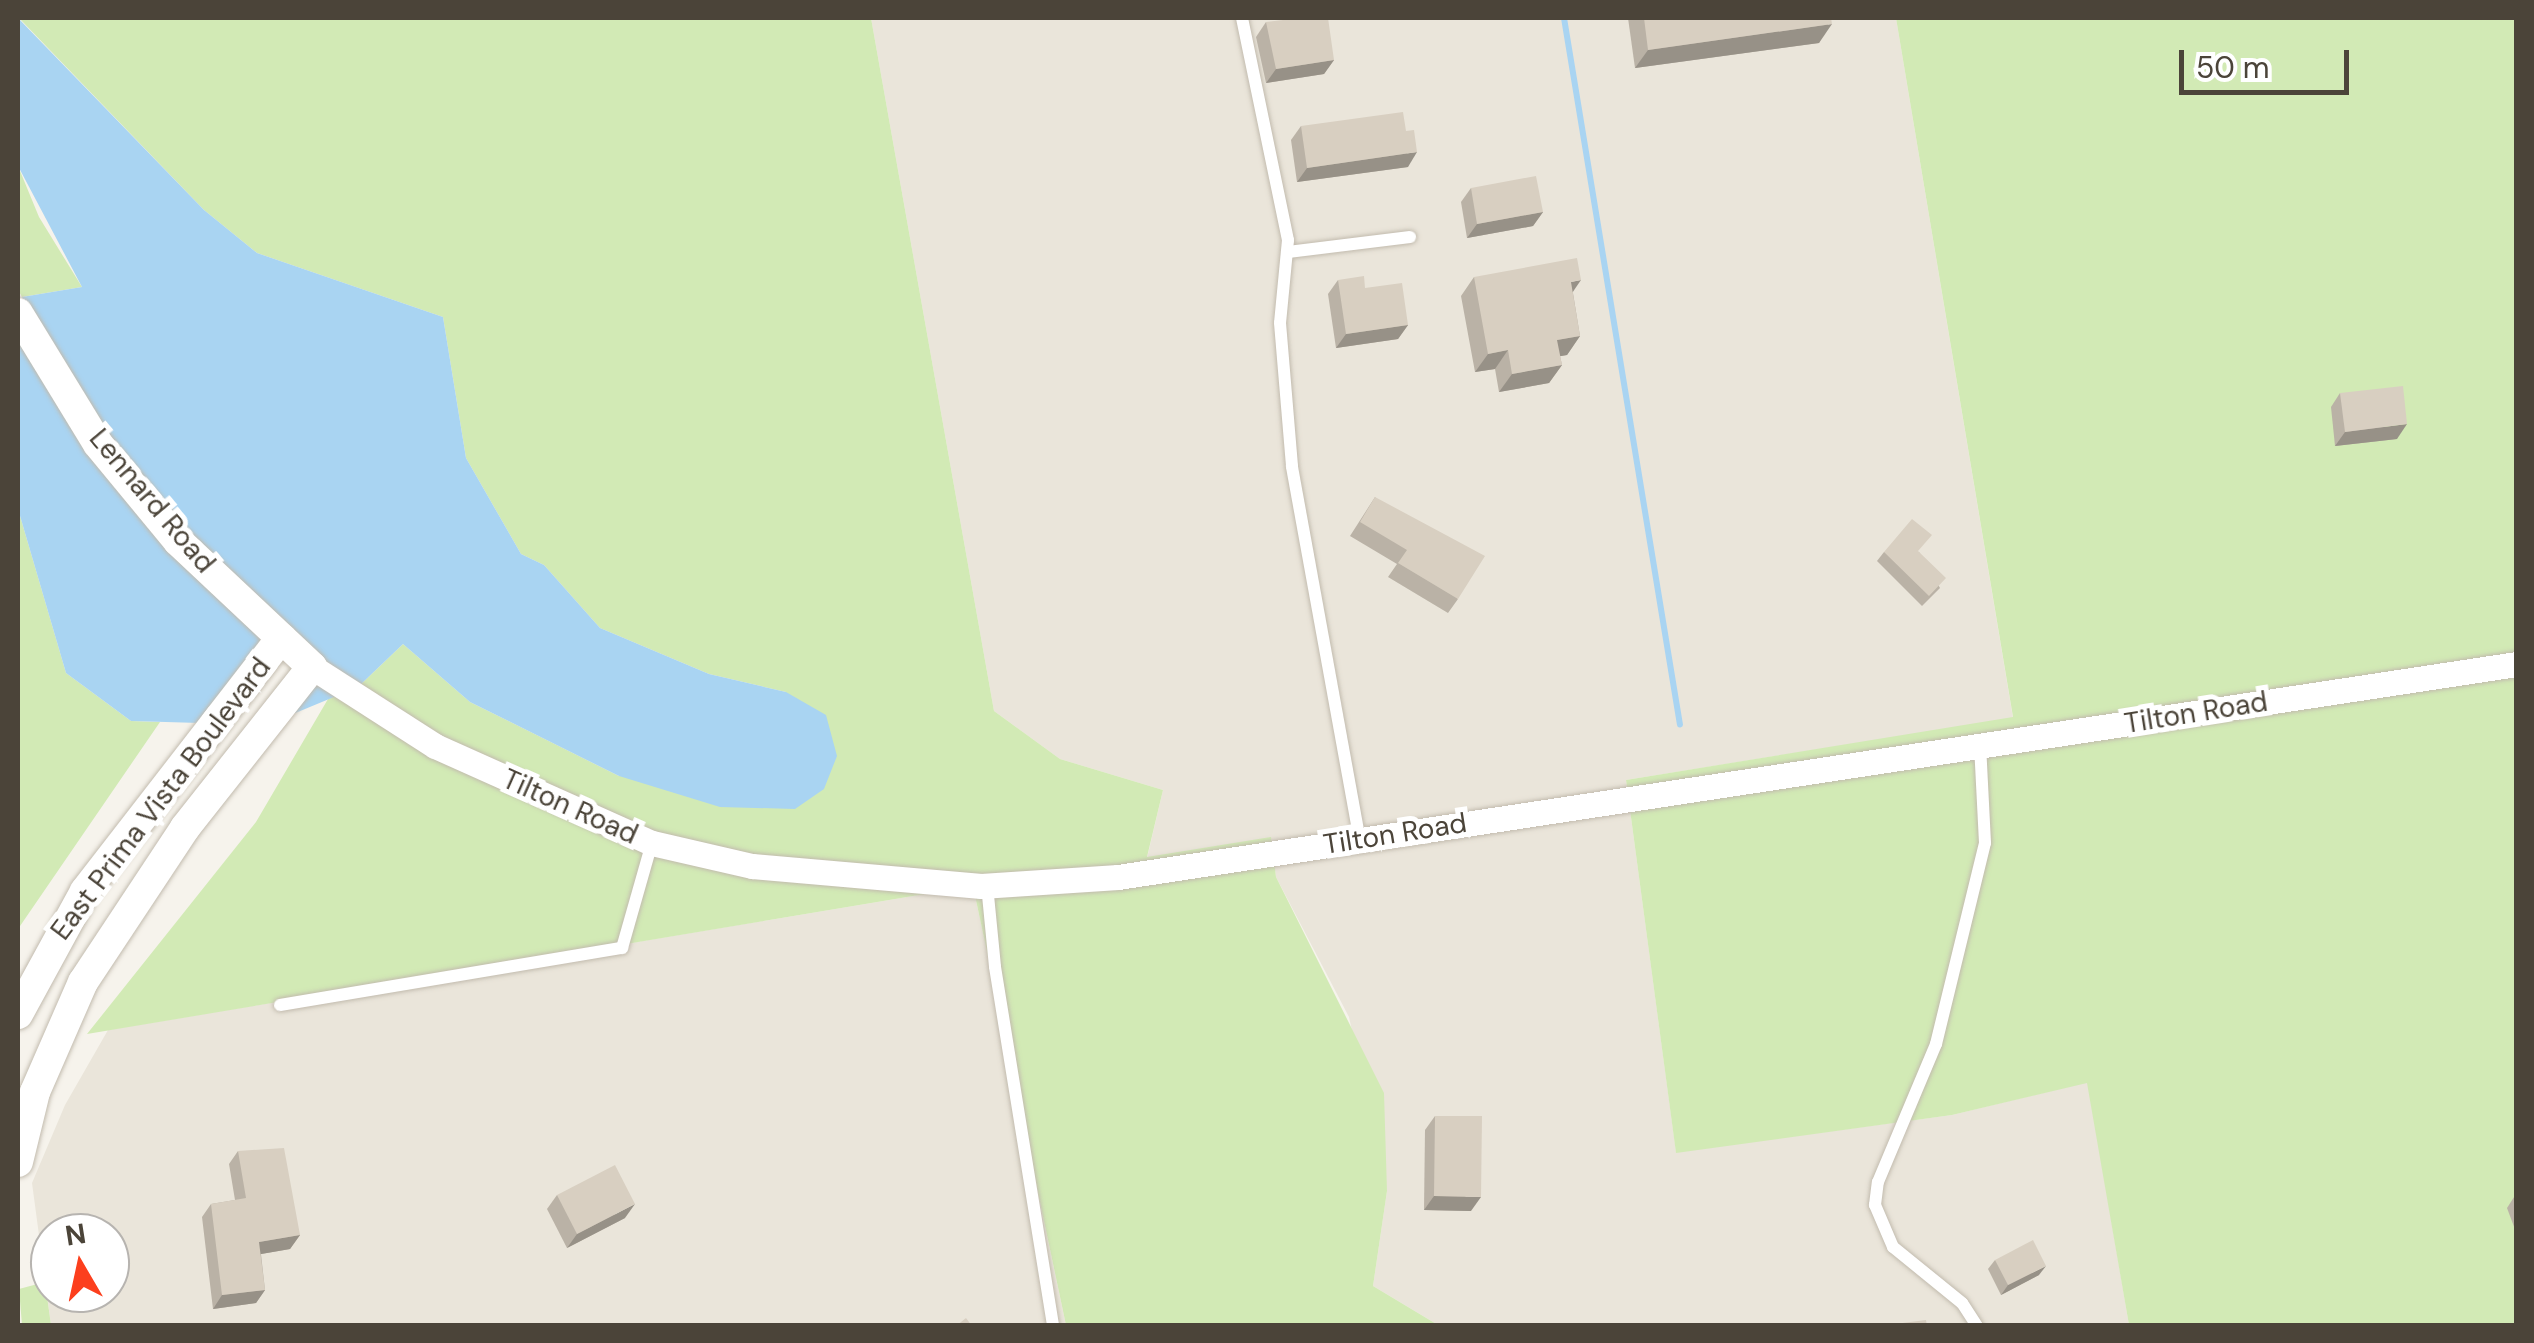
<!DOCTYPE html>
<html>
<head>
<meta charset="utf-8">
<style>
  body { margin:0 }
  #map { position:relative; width:2534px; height:1343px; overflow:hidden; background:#f6f3ec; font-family:"DM Sans",sans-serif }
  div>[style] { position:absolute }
  .residential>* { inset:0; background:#eae5da }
  .green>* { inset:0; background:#d2eab5 }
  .water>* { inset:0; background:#a9d4f2 }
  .stream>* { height:6px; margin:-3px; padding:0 3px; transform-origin:3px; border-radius:3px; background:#a9d4f2 }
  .roads { filter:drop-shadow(0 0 2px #c2bbae) drop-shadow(0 0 2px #c2bbae) }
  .service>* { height:12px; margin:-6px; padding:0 6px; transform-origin:6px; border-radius:6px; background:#fff }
  .minor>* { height:25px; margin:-12.5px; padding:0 12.5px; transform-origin:12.5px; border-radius:12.5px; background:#fff }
  .tertiary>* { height:30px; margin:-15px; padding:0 15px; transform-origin:15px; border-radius:15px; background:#fff }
  .wall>* { inset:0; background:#bab2a6 }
  .shaded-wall>* { inset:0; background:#979187 }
  .building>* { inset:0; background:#d8cfc1 }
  span { translate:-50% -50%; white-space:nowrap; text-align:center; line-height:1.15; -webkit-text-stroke:10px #fff; paint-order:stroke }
  .street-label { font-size:28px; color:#4b4439 }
  .frame { position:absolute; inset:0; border:20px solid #4b4439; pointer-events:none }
  .north { position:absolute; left:30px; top:1213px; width:100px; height:100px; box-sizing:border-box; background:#fff; border:2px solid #b7b4b0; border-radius:50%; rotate:351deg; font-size:28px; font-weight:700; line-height:40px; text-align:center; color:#4b4439 }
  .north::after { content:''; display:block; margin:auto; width:35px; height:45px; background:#fc3f1d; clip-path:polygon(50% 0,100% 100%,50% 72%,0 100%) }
  .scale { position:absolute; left:2179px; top:50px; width:170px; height:45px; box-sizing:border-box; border:5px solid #4b4439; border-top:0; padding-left:12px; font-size:30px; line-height:35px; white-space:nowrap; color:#4b4439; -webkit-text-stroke:8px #fff; paint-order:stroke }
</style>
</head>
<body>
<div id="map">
  <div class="residential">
    <div style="clip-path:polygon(871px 18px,1896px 18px,2013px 718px,1626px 780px,1676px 1152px,1952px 1115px,2088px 1082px,2129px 1325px,1438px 1325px,1373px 1286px,1387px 1191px,1349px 1017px,1276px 877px,1271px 838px,1147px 858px,1163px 790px,1060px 759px,994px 711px)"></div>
    <div style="clip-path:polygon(evenodd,973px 886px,1066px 1325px,51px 1325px,32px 1183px,65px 1105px,108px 1030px,973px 886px,50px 1233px,110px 1233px,110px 1293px,50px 1293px,50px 1233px)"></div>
  </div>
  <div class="green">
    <div style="clip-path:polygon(19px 18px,871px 18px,994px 711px,1060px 759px,1163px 790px,1147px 857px,1271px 837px,1276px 877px,1384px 1093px,1387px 1191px,1373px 1286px,1438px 1325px,1066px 1325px,973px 886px,87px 1034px,256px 822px,328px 699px,358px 687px,403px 644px,470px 702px,619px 776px,786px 692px,709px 674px,600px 628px,544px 565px,521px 554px,466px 458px,443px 317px,257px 253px,204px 210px)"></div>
    <div style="clip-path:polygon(1896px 18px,2516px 18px,2516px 1325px,2129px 1325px,2087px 1083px,1952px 1115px,1676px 1153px,1626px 780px,2013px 717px)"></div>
    <div style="clip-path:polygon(18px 166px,39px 217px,82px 287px,22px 297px,18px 290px)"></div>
    <div style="clip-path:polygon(18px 509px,66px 673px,131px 721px,160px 722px,18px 929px)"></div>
    <div style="clip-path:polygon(45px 1282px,51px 1325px,22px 1325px,19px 1289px)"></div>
  </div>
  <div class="water">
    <div style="clip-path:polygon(18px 18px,204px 210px,257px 253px,443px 317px,466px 458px,521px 554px,544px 565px,600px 628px,709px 674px,786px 692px,826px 715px,837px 756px,824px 789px,795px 809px,720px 807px,619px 776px,470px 702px,403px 644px,358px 687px,293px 714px,314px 685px,108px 436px,22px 297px,82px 287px,18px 166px)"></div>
    <div style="clip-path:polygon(18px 336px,264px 639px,200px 723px,131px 721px,66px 673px,18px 509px)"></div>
  </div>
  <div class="stream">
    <div style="left:1564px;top:18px;width:716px;rotate:80.68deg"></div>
  </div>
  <div class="roads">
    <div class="service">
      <div style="left:1242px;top:18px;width:227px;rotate:78.3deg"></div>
      <div style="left:1288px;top:240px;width:83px;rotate:95.5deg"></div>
      <div style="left:1280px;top:323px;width:144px;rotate:85.2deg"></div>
      <div style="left:1292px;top:467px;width:379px;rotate:79.7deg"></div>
      <div style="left:1288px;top:252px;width:123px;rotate:-7deg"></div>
      <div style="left:987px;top:885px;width:82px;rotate:84.4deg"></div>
      <div style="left:995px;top:967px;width:364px;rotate:80.8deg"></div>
      <div style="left:280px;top:1005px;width:347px;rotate:-9.5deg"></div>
      <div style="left:622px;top:948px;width:109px;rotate:-74.1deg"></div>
      <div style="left:1977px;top:1326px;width:27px;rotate:-123deg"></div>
      <div style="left:1962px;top:1303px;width:89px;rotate:-140.9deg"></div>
      <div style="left:1893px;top:1247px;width:46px;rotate:-113.2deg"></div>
      <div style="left:1875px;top:1205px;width:23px;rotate:-83deg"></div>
      <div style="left:1878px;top:1182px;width:150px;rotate:-67.2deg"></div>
      <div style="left:1936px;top:1044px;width:207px;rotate:-76.3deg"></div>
      <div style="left:1985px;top:843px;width:98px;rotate:-92.9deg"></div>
    </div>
    <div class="minor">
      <div style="left:312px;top:667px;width:146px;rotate:32.7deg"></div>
      <div style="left:435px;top:746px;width:238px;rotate:24.1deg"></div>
      <div style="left:652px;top:843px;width:103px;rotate:13deg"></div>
      <div style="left:752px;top:866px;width:230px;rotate:5deg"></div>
      <div style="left:981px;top:886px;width:137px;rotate:-3.8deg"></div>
      <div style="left:1118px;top:877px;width:1414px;rotate:-8.66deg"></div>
    </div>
    <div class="tertiary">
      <div style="left:18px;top:313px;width:153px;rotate:58.6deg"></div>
      <div style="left:98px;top:444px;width:126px;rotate:50.5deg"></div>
      <div style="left:178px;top:541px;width:184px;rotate:43.2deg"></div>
      <div style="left:312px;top:667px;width:205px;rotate:128.3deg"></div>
      <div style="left:185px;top:828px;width:185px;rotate:123.5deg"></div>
      <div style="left:83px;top:982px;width:120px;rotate:113.6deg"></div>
      <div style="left:35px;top:1092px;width:72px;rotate:103.7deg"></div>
      <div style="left:18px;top:1014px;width:140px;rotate:-61.4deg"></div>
      <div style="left:85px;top:891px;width:320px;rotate:-52.2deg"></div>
    </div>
  </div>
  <div class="wall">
    <div style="clip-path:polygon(1628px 18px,1831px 18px,1819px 43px,1635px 68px)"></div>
    <div style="clip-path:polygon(1266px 22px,1334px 60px,1324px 74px,1266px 83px,1256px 37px)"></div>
    <div style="clip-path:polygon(1301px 126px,1406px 131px,1408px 167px,1297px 182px,1291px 140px)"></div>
    <div style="clip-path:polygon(1471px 188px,1543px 212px,1533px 226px,1467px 238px,1461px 202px)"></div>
    <div style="clip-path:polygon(1474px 277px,1573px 293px,1580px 336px,1567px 355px,1560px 356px,1562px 365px,1549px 383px,1499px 392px,1495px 369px,1475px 372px,1461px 296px)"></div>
    <div style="clip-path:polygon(1338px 280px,1408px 325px,1398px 339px,1336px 348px,1328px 294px)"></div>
    <div style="clip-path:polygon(2340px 393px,2397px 439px,2335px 446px,2331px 407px)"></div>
    <div style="clip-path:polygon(1375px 497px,1458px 599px,1448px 613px,1388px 577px,1397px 564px,1350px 536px)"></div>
    <div style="clip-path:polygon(1884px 552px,1919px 552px,1940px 588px,1922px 606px,1877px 561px)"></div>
    <div style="clip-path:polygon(1435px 1116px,1471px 1211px,1424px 1210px,1425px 1130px)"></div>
    <div style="clip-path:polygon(238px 1151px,300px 1235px,290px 1249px,261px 1254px,265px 1290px,256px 1303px,213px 1309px,202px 1217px,211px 1204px,235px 1200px,229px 1164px)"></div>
    <div style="clip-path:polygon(2516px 1194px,2516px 1232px,2507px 1208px)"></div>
    <div style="clip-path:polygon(557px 1195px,625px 1218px,567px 1248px,547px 1209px)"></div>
    <div style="clip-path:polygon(1995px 1260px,2039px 1275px,2001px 1295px,1988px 1269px)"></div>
  </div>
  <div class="shaded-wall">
    <div style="clip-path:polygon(1832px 24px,1819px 43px,1635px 68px,1648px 50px)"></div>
    <div style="clip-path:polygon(1334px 60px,1324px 74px,1266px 83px,1276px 69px)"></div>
    <div style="clip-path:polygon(1417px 152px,1408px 167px,1297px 182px,1307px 168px)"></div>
    <div style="clip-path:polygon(1543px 212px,1533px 226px,1467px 238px,1477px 224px)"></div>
    <div style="clip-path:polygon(1581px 280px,1568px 299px,1571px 282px)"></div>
    <div style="clip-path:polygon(1408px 325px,1398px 339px,1336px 348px,1346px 334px)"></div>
    <div style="clip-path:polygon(1580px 336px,1567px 355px,1544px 359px,1557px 340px)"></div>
    <div style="clip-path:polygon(1508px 350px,1495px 369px,1475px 372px,1488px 354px)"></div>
    <div style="clip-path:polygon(1562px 365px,1549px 383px,1499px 392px,1512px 374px)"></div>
    <div style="clip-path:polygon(2407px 424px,2397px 439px,2335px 446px,2345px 432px)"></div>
    <div style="clip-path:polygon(1434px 1196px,1481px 1197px,1471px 1211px,1424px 1210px)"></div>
    <div style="clip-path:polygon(635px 1204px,625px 1218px,567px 1248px,577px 1234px)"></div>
    <div style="clip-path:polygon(300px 1235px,290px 1249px,250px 1256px,259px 1242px)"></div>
    <div style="clip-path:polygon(2046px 1266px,2039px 1275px,2001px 1295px,2008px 1285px)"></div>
    <div style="clip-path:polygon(265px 1290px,256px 1303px,213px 1309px,222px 1295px)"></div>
  </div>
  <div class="building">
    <div style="clip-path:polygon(1300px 18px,1328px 18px,1334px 60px,1276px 69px,1266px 22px)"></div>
    <div style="clip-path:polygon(1644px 18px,1831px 18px,1832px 24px,1648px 50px)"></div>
    <div style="clip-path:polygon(1403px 112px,1406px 131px,1414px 130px,1417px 152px,1307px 168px,1301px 126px)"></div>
    <div style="clip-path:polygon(1536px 176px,1543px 212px,1477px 224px,1471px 188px)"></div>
    <div style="clip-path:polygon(1577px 258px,1581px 280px,1571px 282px,1580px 336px,1557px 340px,1562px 365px,1512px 374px,1508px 350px,1488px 354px,1474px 277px)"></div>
    <div style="clip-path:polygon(1364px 276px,1365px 288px,1402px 283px,1408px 325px,1346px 334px,1338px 280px)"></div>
    <div style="clip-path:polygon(2403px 386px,2407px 424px,2345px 432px,2340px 393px)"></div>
    <div style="clip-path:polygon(1375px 497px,1485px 556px,1458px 599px,1398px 563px,1407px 550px,1360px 522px)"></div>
    <div style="clip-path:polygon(1912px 519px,1932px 535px,1918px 551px,1946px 578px,1929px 596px,1884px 552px)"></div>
    <div style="clip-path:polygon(1435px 1116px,1482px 1116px,1481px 1197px,1434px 1196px)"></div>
    <div style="clip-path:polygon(284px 1148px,300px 1235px,259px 1242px,265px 1290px,222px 1295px,211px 1204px,246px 1198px,238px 1151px)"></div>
    <div style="clip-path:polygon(615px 1165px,635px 1204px,577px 1234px,557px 1195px)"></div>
    <div style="clip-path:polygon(2033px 1240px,2046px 1266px,2008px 1285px,1995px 1260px)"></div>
    <div style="clip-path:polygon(966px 1318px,972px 1326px,956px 1326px)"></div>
    <div style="clip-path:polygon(1926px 1320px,1927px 1326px,1879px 1326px)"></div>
  </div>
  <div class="street-label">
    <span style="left:152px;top:501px;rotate:50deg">Lennard Road</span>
    <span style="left:2196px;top:713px;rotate:-9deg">Tilton Road</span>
    <span style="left:161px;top:799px;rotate:-53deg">East Prima Vista Boulevard</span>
    <span style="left:570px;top:807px;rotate:24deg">Tilton Road</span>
    <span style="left:1395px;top:834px;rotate:-9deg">Tilton Road</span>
  </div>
  <div class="frame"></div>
  <div class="north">N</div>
  <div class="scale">50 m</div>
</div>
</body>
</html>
